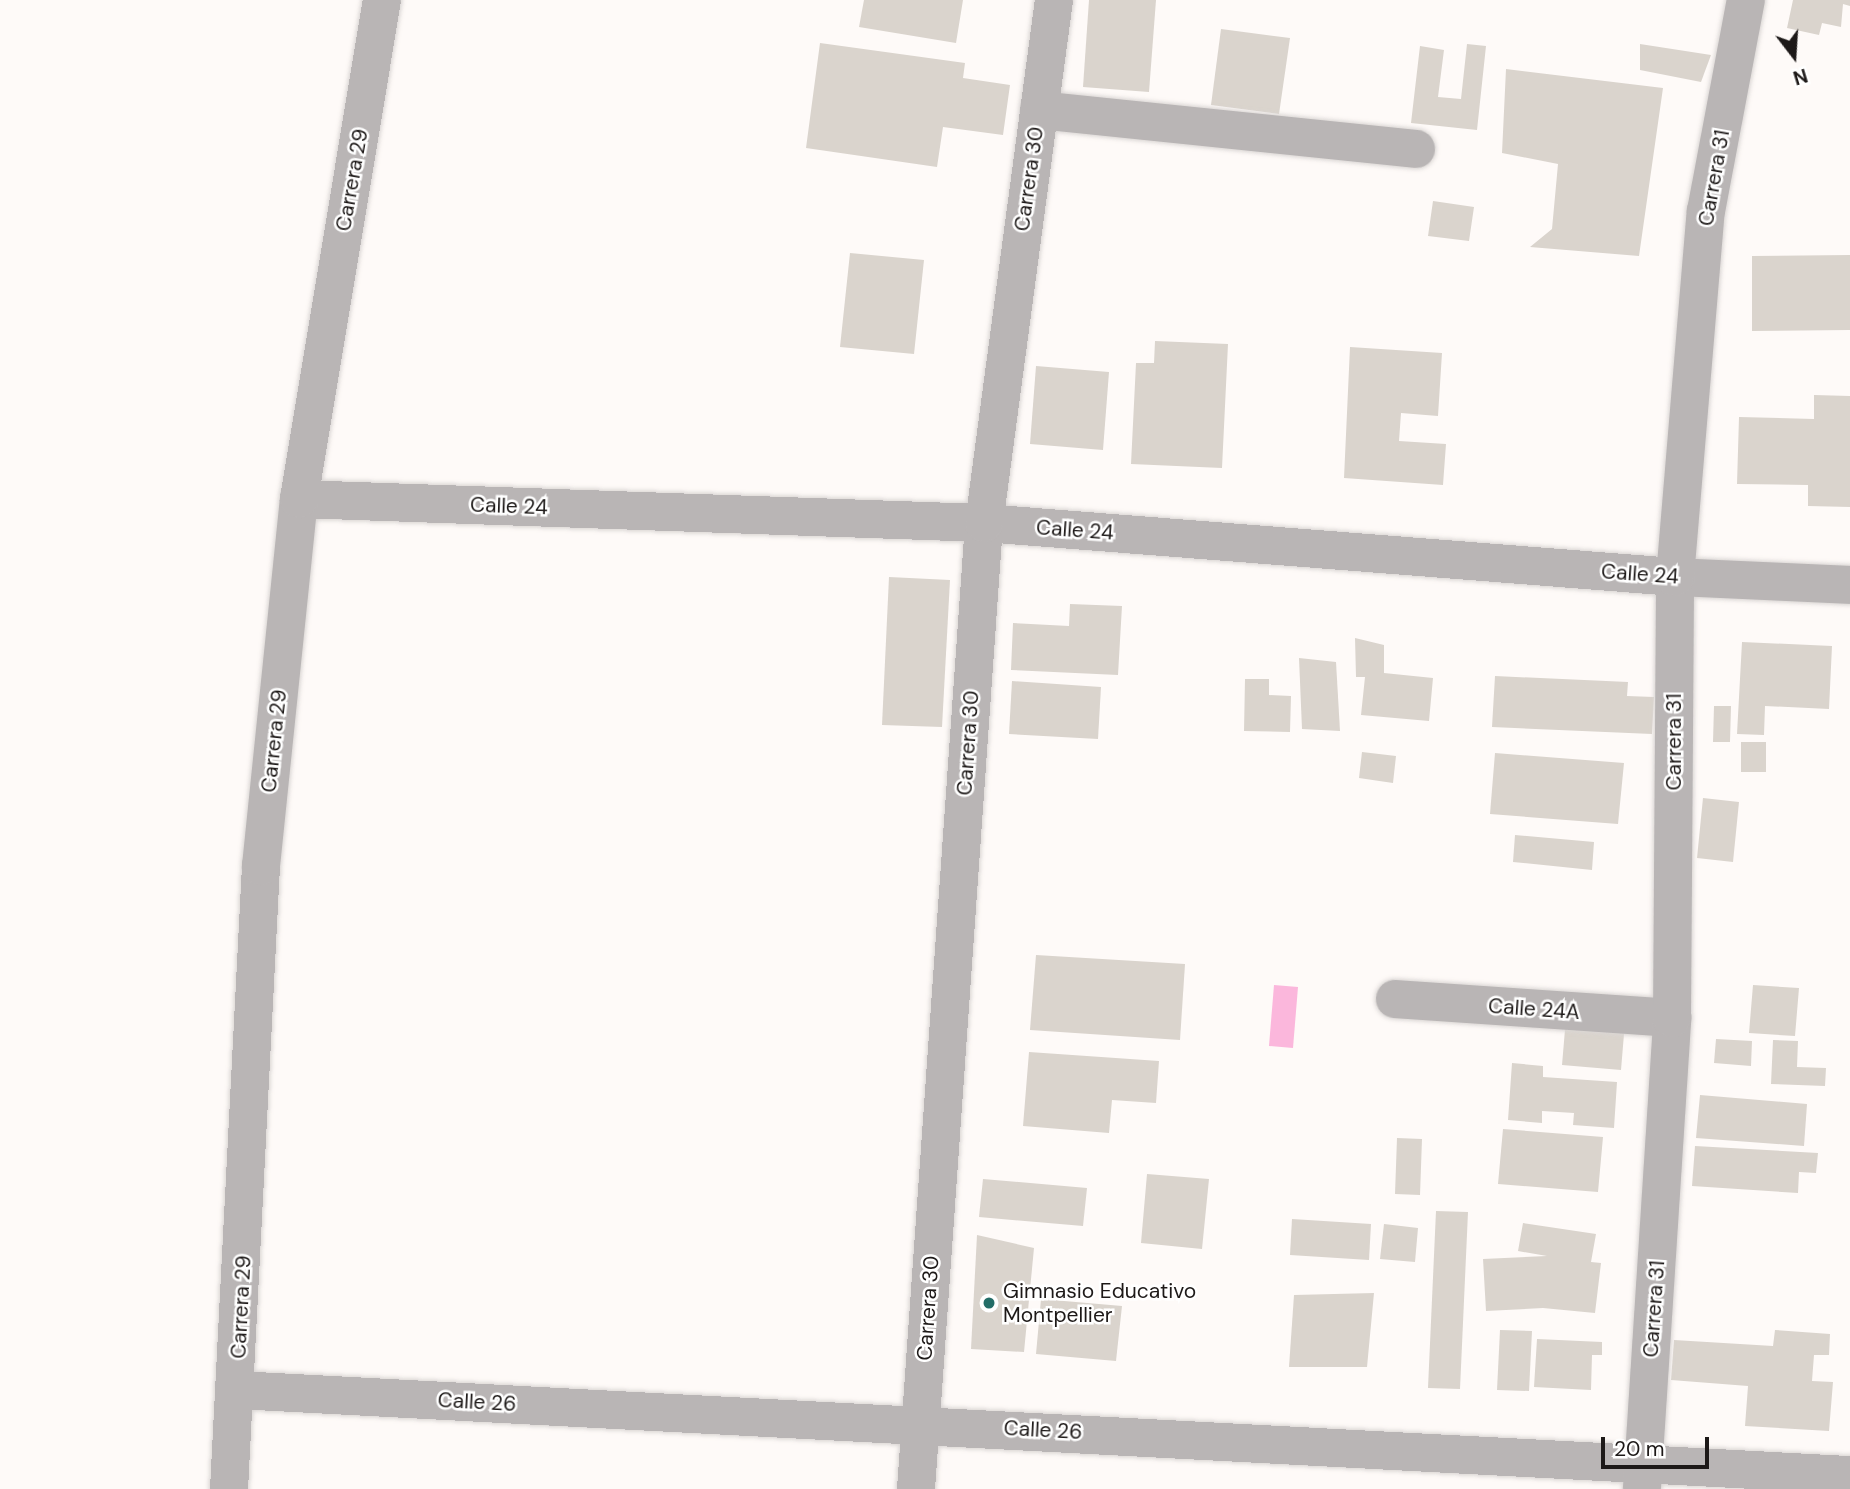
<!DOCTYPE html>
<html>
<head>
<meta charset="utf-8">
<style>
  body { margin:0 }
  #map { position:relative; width:1850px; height:1489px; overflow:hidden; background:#fefaf8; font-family:"DM Sans",sans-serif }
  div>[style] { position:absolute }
  .water>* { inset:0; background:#fbb7dc }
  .building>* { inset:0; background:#dad4cd }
  .roads { filter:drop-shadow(0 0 2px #dad6d4) drop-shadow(0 0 2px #dad6d4) }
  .minor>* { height:38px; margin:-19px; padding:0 19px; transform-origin:19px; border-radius:19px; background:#b9b5b5 }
  .dots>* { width:19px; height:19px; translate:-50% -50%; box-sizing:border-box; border:4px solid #fff; border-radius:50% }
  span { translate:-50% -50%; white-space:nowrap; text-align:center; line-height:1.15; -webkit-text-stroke:5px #fff; paint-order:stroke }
  .street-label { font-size:21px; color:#1d1918 }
  .poi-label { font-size:21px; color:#1d1918 }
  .left { translate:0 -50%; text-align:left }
  .north { position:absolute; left:1759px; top:21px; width:70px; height:70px; -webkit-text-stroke:5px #fff; paint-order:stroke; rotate:163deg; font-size:19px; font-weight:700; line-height:28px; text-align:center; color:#1d1918 }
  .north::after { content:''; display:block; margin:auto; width:24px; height:32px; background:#1d1918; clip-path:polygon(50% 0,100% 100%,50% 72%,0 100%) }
  .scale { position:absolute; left:1601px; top:1437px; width:108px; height:32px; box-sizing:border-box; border:4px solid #1d1918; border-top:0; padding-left:9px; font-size:21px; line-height:24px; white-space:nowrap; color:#1d1918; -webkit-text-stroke:5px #fff; paint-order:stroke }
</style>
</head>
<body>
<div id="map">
  <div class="water">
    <div style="clip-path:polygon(1274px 985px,1298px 987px,1293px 1048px,1269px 1046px)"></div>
  </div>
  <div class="building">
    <div style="clip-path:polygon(864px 0,963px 0,956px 43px,859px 27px)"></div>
    <div style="clip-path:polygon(1089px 0,1156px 0,1149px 92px,1083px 87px)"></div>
    <div style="clip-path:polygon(1793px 0,1850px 0,1850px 6px,1843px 4px,1841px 27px,1822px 23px,1819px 35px,1787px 28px)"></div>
    <div style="clip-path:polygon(1221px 29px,1290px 38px,1279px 114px,1211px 105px)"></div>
    <div style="clip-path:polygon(820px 43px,965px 63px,963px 78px,1010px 85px,1003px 135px,943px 127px,937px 167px,806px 148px)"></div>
    <div style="clip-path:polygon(1467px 44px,1486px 46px,1477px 130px,1411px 123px,1420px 46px,1444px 50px,1438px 97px,1461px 99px)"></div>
    <div style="clip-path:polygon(1640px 44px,1711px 55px,1701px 82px,1640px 70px)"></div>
    <div style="clip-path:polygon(1506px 69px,1663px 88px,1639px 256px,1530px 247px,1552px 229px,1558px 164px,1502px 153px)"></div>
    <div style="clip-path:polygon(1433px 201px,1474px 207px,1469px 241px,1428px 236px)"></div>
    <div style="clip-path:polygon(850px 253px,924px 260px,914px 354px,840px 347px)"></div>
    <div style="clip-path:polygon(1850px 255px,1850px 330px,1752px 331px,1752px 256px)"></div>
    <div style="clip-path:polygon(1155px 341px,1228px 344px,1222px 468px,1131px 464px,1136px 363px,1154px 363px)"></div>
    <div style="clip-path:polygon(1350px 347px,1442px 353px,1438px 416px,1401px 413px,1399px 441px,1446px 444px,1443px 485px,1344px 478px)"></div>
    <div style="clip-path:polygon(1036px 366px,1109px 372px,1103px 450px,1030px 444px)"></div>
    <div style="clip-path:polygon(1814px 395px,1850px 396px,1850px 507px,1808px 506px,1808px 485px,1737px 484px,1739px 417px,1814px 419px)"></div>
    <div style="clip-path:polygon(889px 577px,950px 580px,942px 727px,882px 725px)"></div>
    <div style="clip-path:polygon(1070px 604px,1122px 606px,1118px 675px,1011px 670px,1013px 623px,1069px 626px)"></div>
    <div style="clip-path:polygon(1355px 638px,1384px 645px,1384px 673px,1433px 678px,1429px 721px,1361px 715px,1365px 677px,1356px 677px)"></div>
    <div style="clip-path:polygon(1742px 642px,1832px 646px,1829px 709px,1765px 706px,1764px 735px,1737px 734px)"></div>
    <div style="clip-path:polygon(1299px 658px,1336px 662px,1340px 731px,1302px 729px)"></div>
    <div style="clip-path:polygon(1495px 676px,1628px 682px,1627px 696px,1654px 697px,1652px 734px,1492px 727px)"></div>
    <div style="clip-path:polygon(1245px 679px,1269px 679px,1269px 695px,1291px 696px,1290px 732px,1244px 731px)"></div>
    <div style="clip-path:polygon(1012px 681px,1101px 687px,1098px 739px,1009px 734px)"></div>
    <div style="clip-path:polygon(1714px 706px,1731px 706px,1730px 742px,1713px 742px)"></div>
    <div style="clip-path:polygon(1741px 742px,1766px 742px,1766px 772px,1741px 772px)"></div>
    <div style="clip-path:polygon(1362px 752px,1396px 756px,1393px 783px,1359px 778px)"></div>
    <div style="clip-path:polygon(1495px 753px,1624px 763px,1618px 824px,1490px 814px)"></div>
    <div style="clip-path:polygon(1703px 798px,1739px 802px,1733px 862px,1697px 858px)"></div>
    <div style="clip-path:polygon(1515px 835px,1594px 842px,1592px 870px,1513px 862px)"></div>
    <div style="clip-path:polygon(1036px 955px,1185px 964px,1180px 1040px,1030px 1030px)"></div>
    <div style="clip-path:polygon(1753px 985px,1799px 988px,1795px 1036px,1749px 1033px)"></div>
    <div style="clip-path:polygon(1566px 1018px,1625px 1022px,1621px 1070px,1562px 1065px)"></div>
    <div style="clip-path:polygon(1716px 1039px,1752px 1041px,1751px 1066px,1714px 1063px)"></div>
    <div style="clip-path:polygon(1773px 1040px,1798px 1041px,1797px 1067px,1826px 1068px,1825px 1086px,1771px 1084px)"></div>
    <div style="clip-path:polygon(1029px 1052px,1159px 1061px,1156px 1103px,1112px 1100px,1109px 1133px,1023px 1126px)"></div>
    <div style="clip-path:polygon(1512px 1063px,1543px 1066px,1543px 1077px,1617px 1082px,1614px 1128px,1573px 1125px,1574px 1113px,1542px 1111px,1542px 1123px,1508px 1120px)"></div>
    <div style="clip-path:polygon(1700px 1095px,1807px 1104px,1804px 1146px,1696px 1138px)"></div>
    <div style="clip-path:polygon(1503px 1129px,1603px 1137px,1598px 1192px,1498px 1184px)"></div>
    <div style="clip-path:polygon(1397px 1138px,1422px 1139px,1420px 1195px,1395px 1194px)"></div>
    <div style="clip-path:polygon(1695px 1146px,1818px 1153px,1816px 1173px,1799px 1172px,1798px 1193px,1692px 1186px)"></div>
    <div style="clip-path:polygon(1147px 1174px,1209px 1179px,1202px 1249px,1141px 1243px)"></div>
    <div style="clip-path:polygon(983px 1179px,1087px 1188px,1083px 1226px,979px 1217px)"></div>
    <div style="clip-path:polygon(1436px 1211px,1468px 1212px,1460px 1389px,1428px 1388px)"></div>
    <div style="clip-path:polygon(1292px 1219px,1371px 1224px,1369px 1260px,1290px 1255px)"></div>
    <div style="clip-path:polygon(1523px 1223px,1596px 1234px,1591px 1262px,1601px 1263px,1595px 1313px,1543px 1308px,1486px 1311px,1483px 1259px,1547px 1256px,1518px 1251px)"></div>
    <div style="clip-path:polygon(1384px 1224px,1418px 1228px,1415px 1262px,1380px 1259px)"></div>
    <div style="clip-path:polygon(977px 1235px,1034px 1248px,1024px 1352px,971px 1349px)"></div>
    <div style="clip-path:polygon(1374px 1293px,1367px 1367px,1289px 1367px,1294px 1295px)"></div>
    <div style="clip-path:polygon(1041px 1299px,1122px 1306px,1116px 1361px,1036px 1354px)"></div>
    <div style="clip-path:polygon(1500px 1330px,1532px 1331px,1529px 1391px,1497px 1390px)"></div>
    <div style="clip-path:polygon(1775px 1330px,1830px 1334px,1829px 1355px,1814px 1355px,1812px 1381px,1833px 1382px,1829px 1431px,1745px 1426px,1748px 1386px,1671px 1380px,1674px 1340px,1773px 1346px)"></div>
    <div style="clip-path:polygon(1537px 1339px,1602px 1342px,1602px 1355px,1592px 1355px,1591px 1390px,1534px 1387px)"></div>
  </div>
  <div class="roads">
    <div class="minor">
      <div style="left:1039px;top:110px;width:379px;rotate:5.9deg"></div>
      <div style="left:299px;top:499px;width:685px;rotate:2.01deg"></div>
      <div style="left:984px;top:523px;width:693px;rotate:4.47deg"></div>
      <div style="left:1675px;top:577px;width:175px;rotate:2.6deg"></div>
      <div style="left:1395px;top:999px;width:278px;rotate:3.9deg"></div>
      <div style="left:237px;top:1390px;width:1615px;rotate:3.02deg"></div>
      <div style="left:1642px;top:1487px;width:470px;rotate:-86.3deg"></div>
      <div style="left:1672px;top:1018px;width:441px;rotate:-89.6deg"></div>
      <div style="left:1675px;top:577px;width:367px;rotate:-85.2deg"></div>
      <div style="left:1706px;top:211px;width:215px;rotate:-79.3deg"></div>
      <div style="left:229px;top:1489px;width:624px;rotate:-87.06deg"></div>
      <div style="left:261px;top:866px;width:369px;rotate:-84.1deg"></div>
      <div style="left:299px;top:499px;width:506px;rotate:-80.56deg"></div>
      <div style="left:916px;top:1489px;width:968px;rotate:-85.97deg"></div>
      <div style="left:984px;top:523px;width:528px;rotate:-82.38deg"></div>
    </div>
  </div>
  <div class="dots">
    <div style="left:989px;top:1303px;background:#236d67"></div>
  </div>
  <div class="street-label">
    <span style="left:1714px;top:178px;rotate:-80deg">Carrera 31</span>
    <span style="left:1029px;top:179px;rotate:-82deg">Carrera 30</span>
    <span style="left:352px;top:180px;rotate:-80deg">Carrera 29</span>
    <span style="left:509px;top:506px;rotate:2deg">Calle 24</span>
    <span style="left:1075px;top:530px;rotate:4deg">Calle 24</span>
    <span style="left:1640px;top:574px;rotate:4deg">Calle 24</span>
    <span style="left:274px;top:741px;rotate:-84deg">Carrera 29</span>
    <span style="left:1674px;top:742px;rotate:-90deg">Carrera 31</span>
    <span style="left:968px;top:743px;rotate:-86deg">Carrera 30</span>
    <span style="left:1534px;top:1009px;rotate:4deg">Calle 24A</span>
    <span style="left:241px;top:1307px;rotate:-87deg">Carrera 29</span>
    <span style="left:928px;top:1308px;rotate:-86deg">Carrera 30</span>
    <span style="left:1654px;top:1309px;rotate:-86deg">Carrera 31</span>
    <span style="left:477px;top:1402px;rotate:3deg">Calle 26</span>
    <span style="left:1043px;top:1430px;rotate:3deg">Calle 26</span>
  </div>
  <div class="poi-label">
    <span class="left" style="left:1003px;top:1303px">Gimnasio Educativo<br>Montpellier</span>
  </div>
  <div class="north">N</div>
  <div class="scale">20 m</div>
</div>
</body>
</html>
